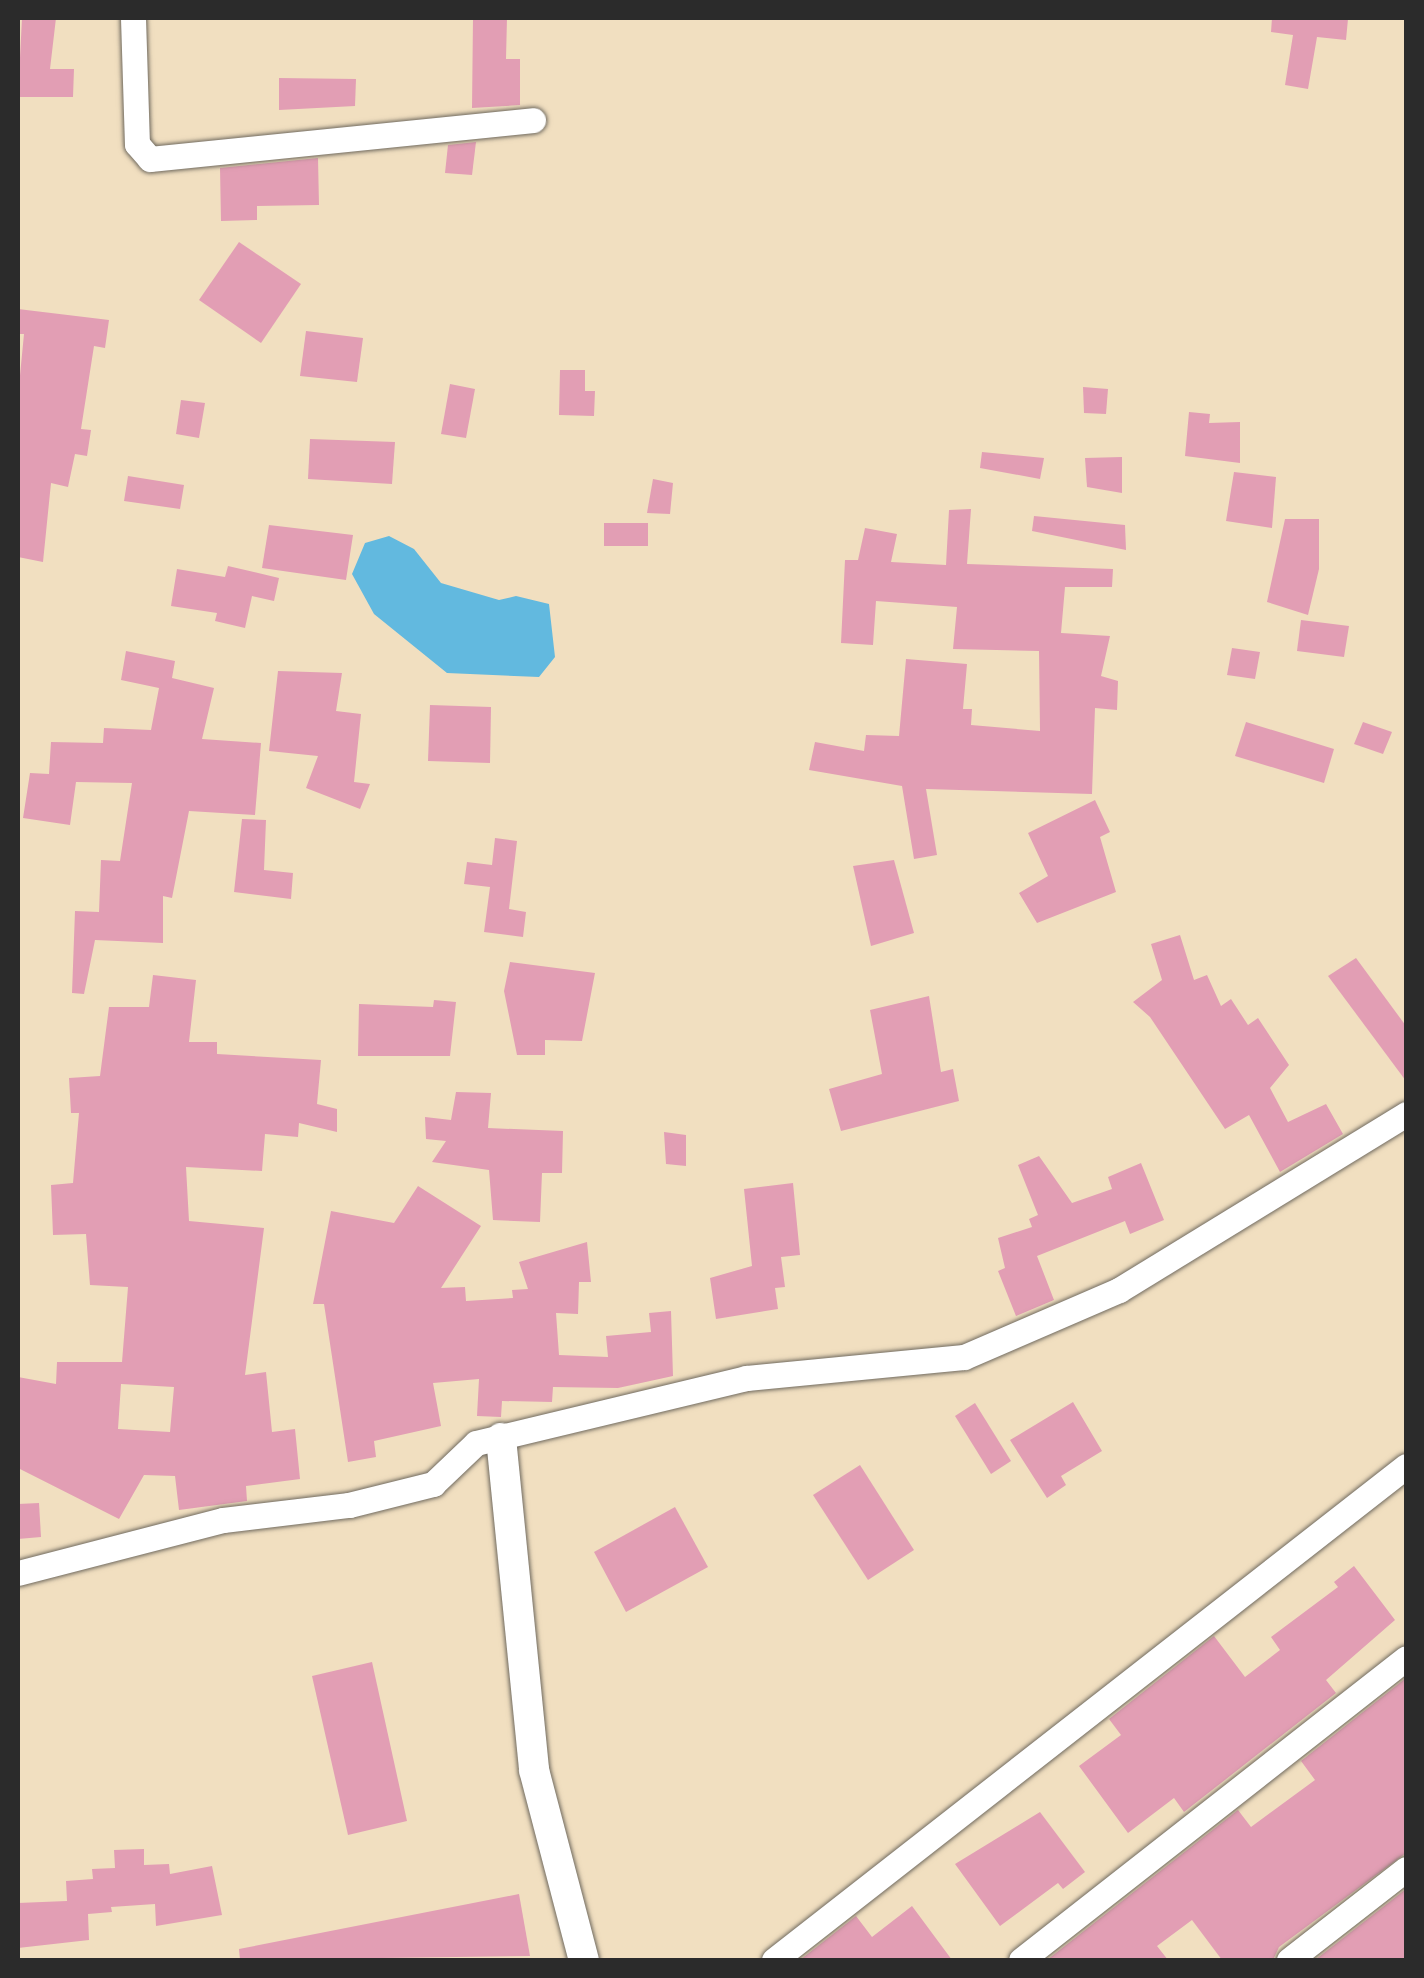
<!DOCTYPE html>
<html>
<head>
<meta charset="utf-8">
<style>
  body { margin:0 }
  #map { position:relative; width:1424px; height:1978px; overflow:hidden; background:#f1dfc0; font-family:"Gentium Book Plus",serif }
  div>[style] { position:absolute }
  .water>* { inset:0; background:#62b9df }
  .building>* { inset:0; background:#e29eb4 }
  .roads { filter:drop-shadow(0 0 2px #706a5f) drop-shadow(0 0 2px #706a5f) }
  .minor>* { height:25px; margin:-12.5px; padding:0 12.5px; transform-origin:12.5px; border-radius:12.5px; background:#fff }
  .tertiary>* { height:30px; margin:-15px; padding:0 15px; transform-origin:15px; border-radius:15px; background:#fff }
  span { translate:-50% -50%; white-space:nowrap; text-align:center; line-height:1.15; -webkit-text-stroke:8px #f7f3e8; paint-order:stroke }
  .frame { position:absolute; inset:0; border:20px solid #2b2b2b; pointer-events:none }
</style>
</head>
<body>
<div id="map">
  <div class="water">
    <div style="clip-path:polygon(389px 536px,414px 549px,441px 583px,499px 600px,516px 596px,549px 604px,555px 657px,539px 677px,447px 673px,374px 614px,352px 574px,365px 543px)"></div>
  </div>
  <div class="building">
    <div style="clip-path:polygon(22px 18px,56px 18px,50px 69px,74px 69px,73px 97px,18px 97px)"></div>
    <div style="clip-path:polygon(473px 18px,507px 18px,506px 59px,520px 59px,520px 105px,472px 108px)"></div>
    <div style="clip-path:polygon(1272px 18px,1348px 19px,1346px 40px,1317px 37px,1308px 89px,1285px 85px,1293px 35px,1271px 32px)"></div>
    <div style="clip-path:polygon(279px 78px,356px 79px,355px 106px,279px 110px)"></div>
    <div style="clip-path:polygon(476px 142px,472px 175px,445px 173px,448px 145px)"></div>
    <div style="clip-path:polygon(318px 158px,319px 205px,257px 206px,257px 220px,221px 221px,220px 168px)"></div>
    <div style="clip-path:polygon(239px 242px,301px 284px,261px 343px,199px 300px)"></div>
    <div style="clip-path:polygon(18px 309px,109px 320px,105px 348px,94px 346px,81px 429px,91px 430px,87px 456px,75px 454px,68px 487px,51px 483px,43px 562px,18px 557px,18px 396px,24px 334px,18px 334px)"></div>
    <div style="clip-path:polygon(306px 331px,363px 338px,357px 382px,300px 376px)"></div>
    <div style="clip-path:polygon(560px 370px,585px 370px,585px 391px,595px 391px,594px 416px,559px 415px)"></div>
    <div style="clip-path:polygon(450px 384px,475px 389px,466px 438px,441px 434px)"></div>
    <div style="clip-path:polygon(1083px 387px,1108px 389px,1106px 414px,1084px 413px)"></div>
    <div style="clip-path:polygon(181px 400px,205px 403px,199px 438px,176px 434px)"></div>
    <div style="clip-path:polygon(1189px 412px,1210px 414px,1209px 423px,1240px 422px,1240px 463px,1185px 456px)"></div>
    <div style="clip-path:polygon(310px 439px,395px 442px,392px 484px,308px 479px)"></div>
    <div style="clip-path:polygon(982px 452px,1044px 458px,1040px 479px,980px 468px)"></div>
    <div style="clip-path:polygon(1122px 457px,1122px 493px,1087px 487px,1085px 458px)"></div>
    <div style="clip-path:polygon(1234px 472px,1276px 477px,1272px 528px,1226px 521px)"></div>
    <div style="clip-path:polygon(128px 476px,184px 485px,180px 509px,124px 501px)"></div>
    <div style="clip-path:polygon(653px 479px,673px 483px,670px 514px,647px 513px)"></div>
    <div style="clip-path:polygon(971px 509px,967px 564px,1113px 569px,1112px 587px,1065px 587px,1061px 633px,1110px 636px,1101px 676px,1118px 681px,1117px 710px,1095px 708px,1092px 794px,926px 789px,937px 855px,914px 859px,902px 786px,809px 770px,815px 742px,864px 751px,866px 735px,899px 736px,906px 659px,967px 664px,963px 709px,972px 709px,971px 725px,1040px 731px,1039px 651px,953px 649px,957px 607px,876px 601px,873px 645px,841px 643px,845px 560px,858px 560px,865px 528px,897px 534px,891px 562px,946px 565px,949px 510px)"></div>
    <div style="clip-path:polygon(1034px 516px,1125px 525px,1126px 550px,1032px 531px)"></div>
    <div style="clip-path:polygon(1285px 519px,1319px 519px,1319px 569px,1308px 615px,1267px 602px)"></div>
    <div style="clip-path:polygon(604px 523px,648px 523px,648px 546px,604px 546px)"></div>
    <div style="clip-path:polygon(269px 525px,353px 535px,346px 580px,262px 568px)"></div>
    <div style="clip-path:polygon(228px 566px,279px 578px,274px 601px,252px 596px,245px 628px,215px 621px,217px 613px,171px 606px,177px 569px,225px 577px)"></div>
    <div style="clip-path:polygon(1301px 620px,1349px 626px,1344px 657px,1297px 651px)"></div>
    <div style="clip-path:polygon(1232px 648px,1260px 652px,1255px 679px,1227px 675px)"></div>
    <div style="clip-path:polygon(126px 651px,175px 661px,172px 678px,214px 688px,202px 739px,261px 743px,255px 815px,189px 811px,172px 898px,163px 896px,163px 943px,95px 940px,84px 994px,72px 993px,75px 911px,99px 912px,101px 860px,120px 861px,132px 783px,76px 782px,70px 825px,23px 818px,30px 773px,49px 774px,51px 742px,103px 743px,104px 728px,151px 730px,159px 688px,121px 680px)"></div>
    <div style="clip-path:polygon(278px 671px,342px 673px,336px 711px,361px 714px,354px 782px,370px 784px,360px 809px,306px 788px,318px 756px,269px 751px)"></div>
    <div style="clip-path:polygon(430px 705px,491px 707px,490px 763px,428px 761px)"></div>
    <div style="clip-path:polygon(1246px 722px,1334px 749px,1324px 783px,1235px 756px)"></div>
    <div style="clip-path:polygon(1363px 722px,1392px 732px,1383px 754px,1354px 744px)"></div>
    <div style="clip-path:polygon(1095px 800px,1110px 832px,1100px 837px,1116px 892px,1037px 923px,1019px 893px,1048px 876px,1028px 833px)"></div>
    <div style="clip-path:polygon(242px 819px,266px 820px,264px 870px,293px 873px,291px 899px,234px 892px)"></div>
    <div style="clip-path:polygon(495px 838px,517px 841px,509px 909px,526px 912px,523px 937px,484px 932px,490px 887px,464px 884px,467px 862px,492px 865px)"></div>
    <div style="clip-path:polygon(894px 860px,914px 933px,871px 946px,853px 866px)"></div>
    <div style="clip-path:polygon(1180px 935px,1194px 980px,1207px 975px,1221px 1006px,1231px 999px,1248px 1025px,1258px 1018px,1289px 1065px,1270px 1088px,1288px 1122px,1326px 1104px,1343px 1134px,1280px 1172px,1249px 1115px,1225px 1129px,1150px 1017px,1133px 1002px,1162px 980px,1151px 944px)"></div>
    <div style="clip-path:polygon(1356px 958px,1406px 1026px,1406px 1081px,1328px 976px)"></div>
    <div style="clip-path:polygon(510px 962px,595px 973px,582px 1041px,545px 1040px,545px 1055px,517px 1055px,504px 991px)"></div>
    <div style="clip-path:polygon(evenodd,153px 975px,196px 980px,189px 1042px,217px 1042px,217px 1054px,321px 1060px,317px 1104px,337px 1109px,337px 1132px,299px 1123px,298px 1137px,265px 1134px,262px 1171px,186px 1167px,189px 1221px,264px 1228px,245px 1375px,266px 1372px,272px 1432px,295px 1429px,300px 1479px,246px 1486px,247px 1501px,179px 1510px,175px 1476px,144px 1475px,119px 1519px,18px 1468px,18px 1377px,56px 1384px,57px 1362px,122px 1362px,128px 1287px,90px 1285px,86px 1234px,53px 1235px,51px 1185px,73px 1183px,79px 1113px,71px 1113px,69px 1078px,100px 1076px,109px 1007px,149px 1007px,153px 975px,121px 1384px,174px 1387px,170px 1432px,118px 1429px,121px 1384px)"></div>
    <div style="clip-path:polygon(929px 996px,941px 1072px,953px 1069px,959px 1101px,841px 1131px,829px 1089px,882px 1074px,870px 1010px)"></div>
    <div style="clip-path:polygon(434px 1000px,456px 1002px,450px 1056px,358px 1056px,359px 1004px,433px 1007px)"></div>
    <div style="clip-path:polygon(456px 1092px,491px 1093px,488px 1128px,563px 1131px,562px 1173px,542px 1173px,540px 1222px,493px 1220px,489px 1170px,432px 1162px,446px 1141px,426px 1139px,425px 1117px,451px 1120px)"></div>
    <div style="clip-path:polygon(664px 1132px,686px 1135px,686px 1166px,666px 1164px)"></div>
    <div style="clip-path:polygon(1039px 1156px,1072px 1203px,1112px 1189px,1108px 1177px,1141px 1163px,1164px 1220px,1130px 1234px,1125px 1221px,1037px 1256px,1054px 1300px,1016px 1316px,998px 1271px,1005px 1268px,998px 1238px,1032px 1227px,1029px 1219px,1038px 1215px,1018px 1165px)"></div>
    <div style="clip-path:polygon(793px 1183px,800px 1255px,781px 1257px,785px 1287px,775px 1288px,778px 1309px,716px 1319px,710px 1278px,752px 1266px,744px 1189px)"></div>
    <div style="clip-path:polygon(418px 1186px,481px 1226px,441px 1288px,465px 1287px,466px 1301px,513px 1298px,512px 1290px,528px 1289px,519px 1262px,587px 1242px,591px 1282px,579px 1282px,578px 1314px,556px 1313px,559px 1355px,608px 1357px,606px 1336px,651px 1332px,649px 1313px,671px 1311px,673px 1376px,618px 1388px,553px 1387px,552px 1402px,502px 1401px,501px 1417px,477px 1416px,479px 1379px,433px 1383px,441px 1426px,374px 1441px,376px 1457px,348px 1462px,324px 1304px,313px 1304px,331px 1211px,394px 1223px)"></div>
    <div style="clip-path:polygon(1073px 1402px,1102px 1451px,1061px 1476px,1066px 1485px,1047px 1498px,1010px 1440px)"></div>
    <div style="clip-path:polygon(975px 1403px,1011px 1461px,991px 1474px,955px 1416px)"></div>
    <div style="clip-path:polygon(860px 1465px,914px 1550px,868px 1580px,813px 1495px)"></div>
    <div style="clip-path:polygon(39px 1503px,41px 1537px,18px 1539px,18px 1504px)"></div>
    <div style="clip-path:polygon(675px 1507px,708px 1567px,626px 1612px,594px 1552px)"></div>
    <div style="clip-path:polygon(1354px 1566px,1395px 1620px,1326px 1680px,1336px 1693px,1184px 1812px,1174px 1798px,1128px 1833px,1079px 1766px,1121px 1735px,1109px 1719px,1214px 1636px,1245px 1677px,1280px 1650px,1271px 1637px,1338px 1587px,1334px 1582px)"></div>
    <div style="clip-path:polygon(372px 1662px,407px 1821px,348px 1835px,312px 1676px)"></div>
    <div style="clip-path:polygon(1406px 1678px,1406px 1853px,1279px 1947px,1273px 1960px,1222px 1960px,1192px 1920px,1157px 1946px,1168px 1960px,1047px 1960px,1238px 1810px,1251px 1827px,1315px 1780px,1301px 1761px)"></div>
    <div style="clip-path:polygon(1040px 1812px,1085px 1872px,1063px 1889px,1058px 1883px,1000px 1926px,955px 1864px)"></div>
    <div style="clip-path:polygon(144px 1849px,144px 1865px,169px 1864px,170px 1874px,212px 1866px,222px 1915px,156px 1926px,155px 1904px,111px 1907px,112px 1912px,88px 1914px,89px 1940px,18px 1948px,18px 1903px,67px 1901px,66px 1881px,93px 1879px,92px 1869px,115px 1868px,114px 1850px)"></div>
    <div style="clip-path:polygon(1406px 1889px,1406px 1960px,1315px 1960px)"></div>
    <div style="clip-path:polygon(519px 1894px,530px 1956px,240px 1960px,239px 1949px)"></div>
    <div style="clip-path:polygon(912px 1906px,952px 1960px,800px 1960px,856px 1916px,872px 1937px)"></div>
  </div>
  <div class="roads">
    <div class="minor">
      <div style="left:133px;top:18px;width:126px;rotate:88.2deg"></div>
      <div style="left:137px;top:144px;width:20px;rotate:49deg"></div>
      <div style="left:150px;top:159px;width:385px;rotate:-5.8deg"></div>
      <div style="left:18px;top:1573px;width:212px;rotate:-14.5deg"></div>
      <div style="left:223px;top:1520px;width:127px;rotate:-6.8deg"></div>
      <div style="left:349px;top:1505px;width:87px;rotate:-14deg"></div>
      <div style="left:433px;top:1484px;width:59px;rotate:-43.6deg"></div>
      <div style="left:476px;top:1443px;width:278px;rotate:-13.5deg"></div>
      <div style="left:746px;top:1378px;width:219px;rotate:-5.5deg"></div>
      <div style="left:964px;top:1357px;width:169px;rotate:-23.4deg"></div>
      <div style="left:1119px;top:1290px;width:337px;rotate:-31.5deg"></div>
      <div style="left:774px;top:1960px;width:802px;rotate:-38.01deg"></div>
      <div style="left:1021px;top:1960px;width:489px;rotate:-38.1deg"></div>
      <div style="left:1289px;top:1960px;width:148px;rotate:-37.9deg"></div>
    </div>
    <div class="tertiary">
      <div style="left:501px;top:1438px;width:334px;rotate:84.3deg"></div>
      <div style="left:534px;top:1770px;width:196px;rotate:75.3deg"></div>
    </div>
  </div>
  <div class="frame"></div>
</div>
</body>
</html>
